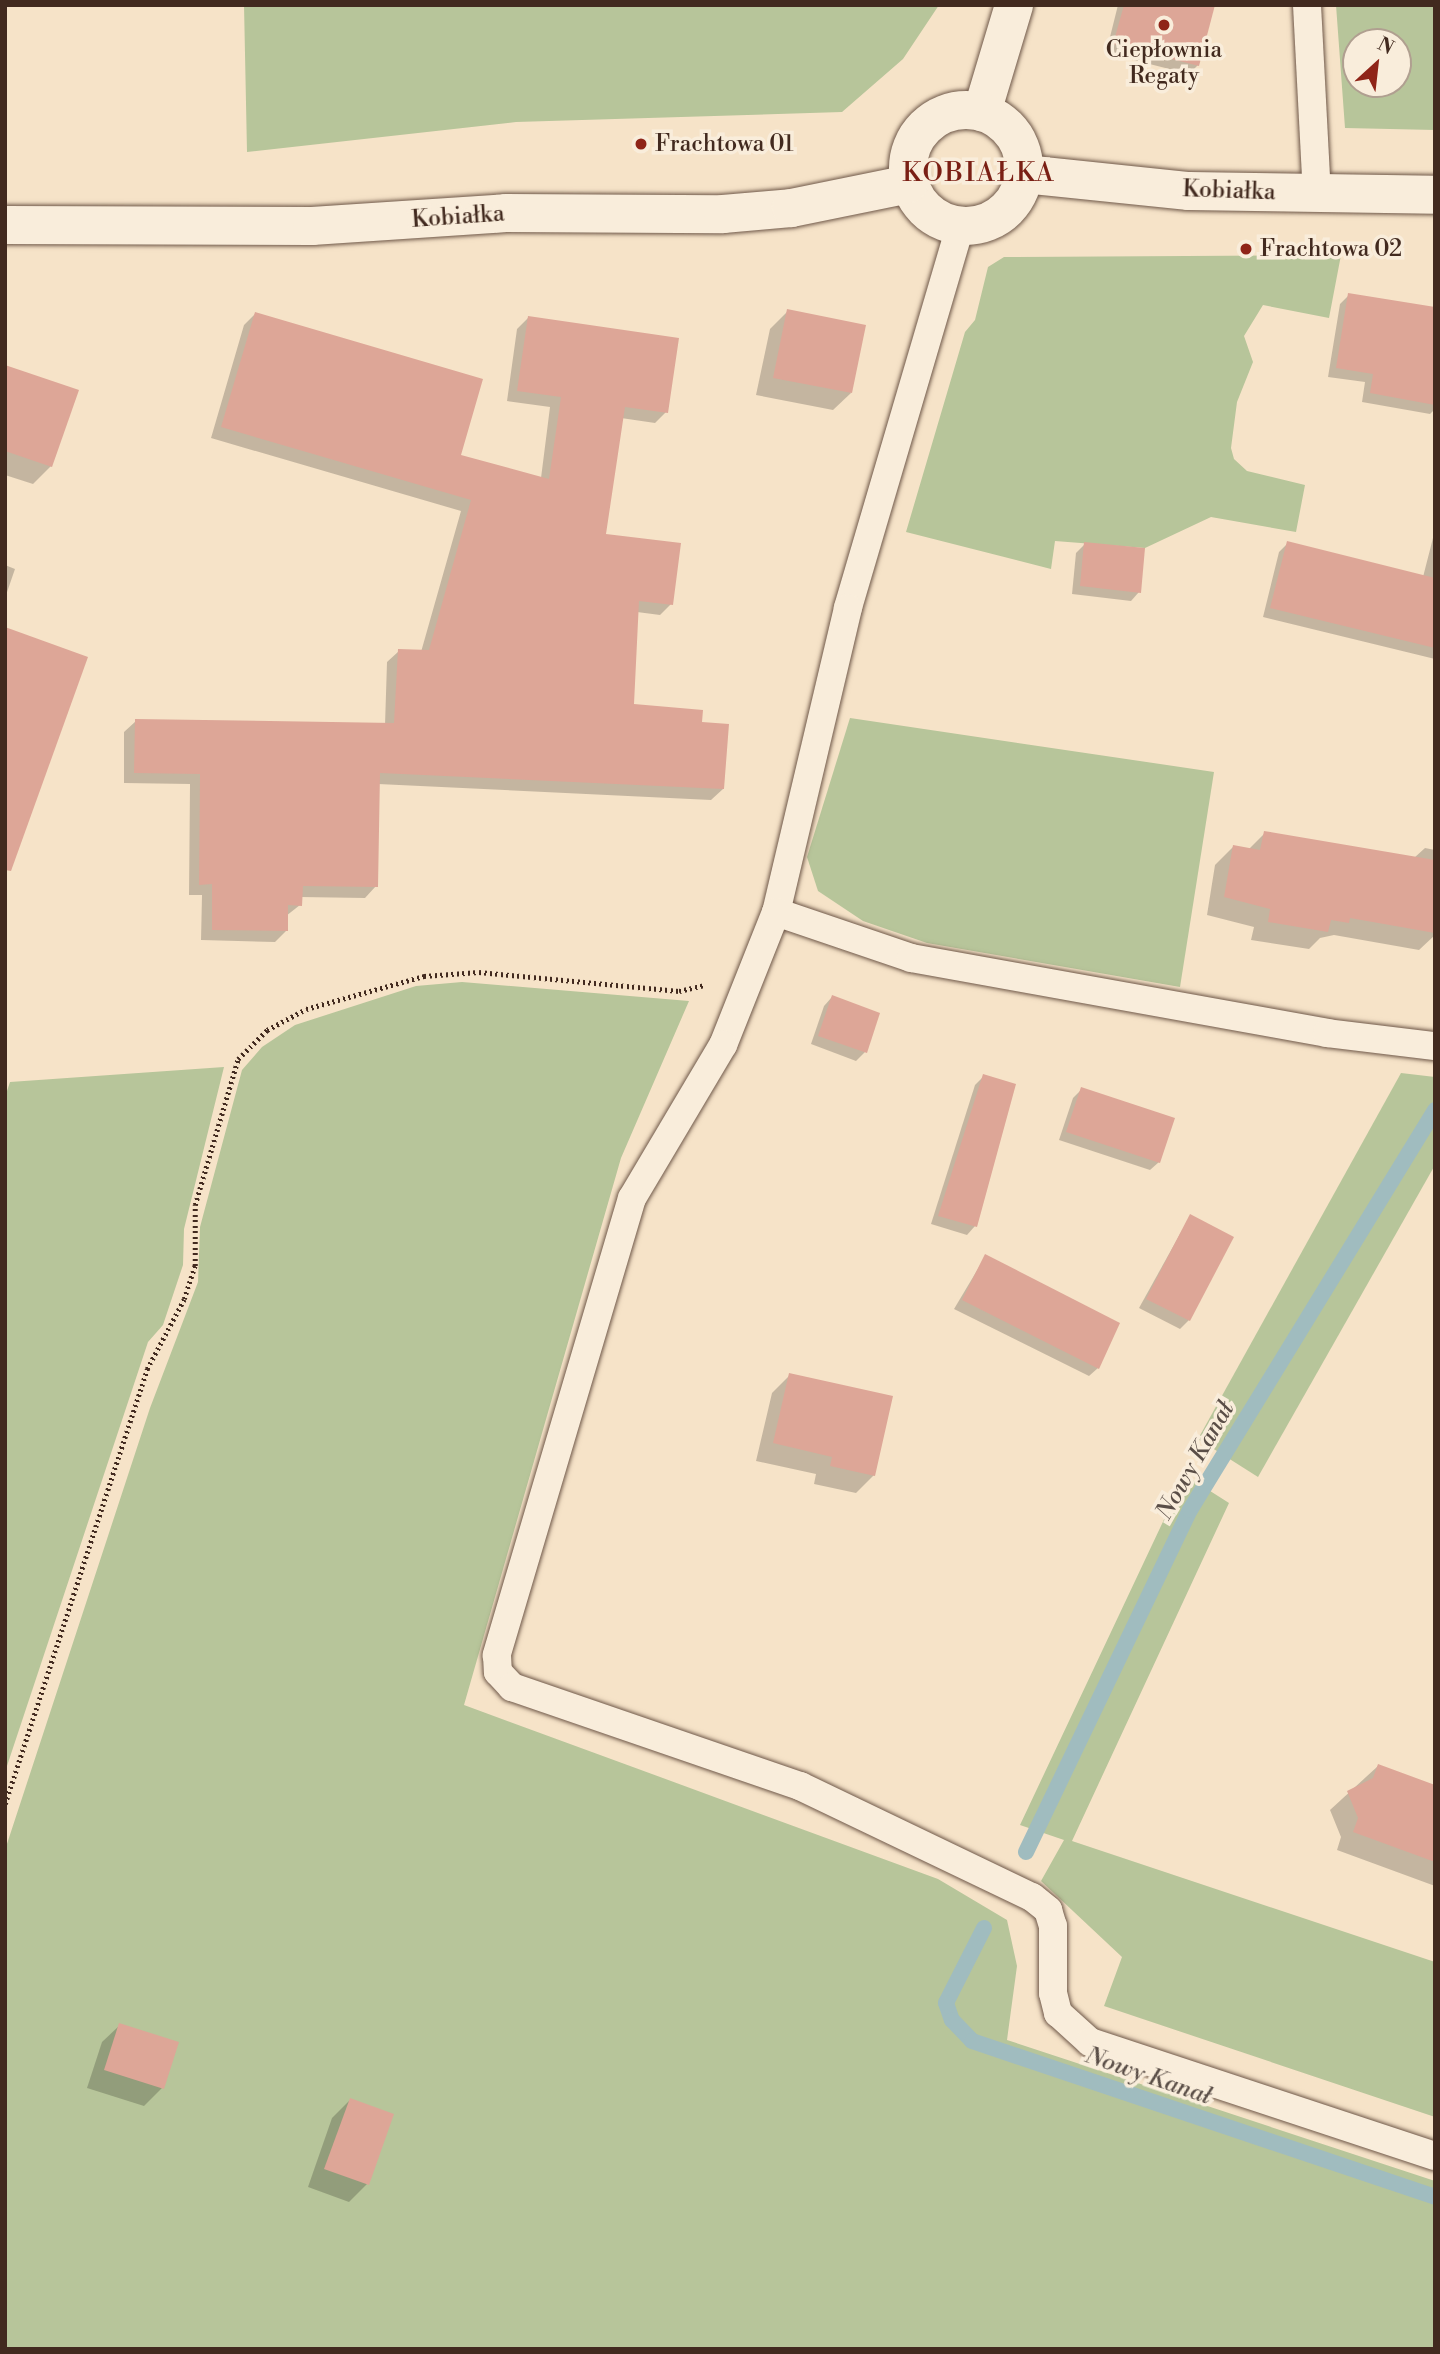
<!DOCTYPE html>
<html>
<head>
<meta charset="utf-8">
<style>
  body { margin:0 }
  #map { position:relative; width:1440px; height:2354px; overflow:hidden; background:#f6e3c8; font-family:"Libre Bodoni",serif }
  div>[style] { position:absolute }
  .green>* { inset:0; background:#b7c59a }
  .shadow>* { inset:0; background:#0003 }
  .stream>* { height:16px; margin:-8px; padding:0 8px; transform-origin:8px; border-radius:8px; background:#a0bcbf }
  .building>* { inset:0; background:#dda697 }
  .path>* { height:4.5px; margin-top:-2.25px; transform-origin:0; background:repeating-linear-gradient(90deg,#422a1f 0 2px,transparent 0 5.5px) }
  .roads { filter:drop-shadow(0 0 2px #6f5849) drop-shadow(0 0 2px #6f5849) }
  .lane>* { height:28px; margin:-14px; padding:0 14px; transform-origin:14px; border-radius:14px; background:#f9eddb }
  .street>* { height:38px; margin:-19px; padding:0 19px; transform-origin:19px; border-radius:19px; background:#f9eddb }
  .secondary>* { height:38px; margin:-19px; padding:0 19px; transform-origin:19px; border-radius:19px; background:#f9eddb }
  .secondary>.ring { margin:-19px; padding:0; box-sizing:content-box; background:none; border:38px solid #f9eddb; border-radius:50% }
  .dots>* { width:19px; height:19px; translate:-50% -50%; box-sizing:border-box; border:4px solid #f9eddb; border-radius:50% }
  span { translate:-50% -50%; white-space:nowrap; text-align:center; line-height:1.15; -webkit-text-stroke:7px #f9eddb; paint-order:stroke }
  .poi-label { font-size:23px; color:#422a1f }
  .left { translate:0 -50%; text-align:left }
  .street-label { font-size:23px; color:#422a1f }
  .water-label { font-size:24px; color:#5a4e47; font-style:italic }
  .quarter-label { font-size:26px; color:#7a1f14; letter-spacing:2px }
  .frame { position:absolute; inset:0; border:7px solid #422a1f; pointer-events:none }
  .north { position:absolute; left:1342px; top:28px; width:70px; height:70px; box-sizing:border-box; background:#f9eddb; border:2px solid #b09f90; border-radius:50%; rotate:27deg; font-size:19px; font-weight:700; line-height:28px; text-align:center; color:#422a1f }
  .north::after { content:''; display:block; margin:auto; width:24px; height:32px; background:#8f2418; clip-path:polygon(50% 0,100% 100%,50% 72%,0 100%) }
</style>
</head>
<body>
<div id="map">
  <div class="green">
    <div style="clip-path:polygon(244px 5px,939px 5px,903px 59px,842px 112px,516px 122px,247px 152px)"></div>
    <div style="clip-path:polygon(evenodd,1336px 5px,1435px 5px,1435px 130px,1345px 128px,1336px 5px,1356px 42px,1398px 42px,1398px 84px,1356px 84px,1356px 42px)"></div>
    <div style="clip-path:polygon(1341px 255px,1329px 318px,1263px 305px,1244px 336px,1253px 362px,1237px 402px,1231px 448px,1234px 459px,1247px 471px,1305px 485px,1296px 532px,1211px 517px,1145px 548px,1055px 541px,1051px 569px,906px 532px,965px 332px,975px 320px,988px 267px,1004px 257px)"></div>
    <div style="clip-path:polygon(850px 718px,1214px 772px,1180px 987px,927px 943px,863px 921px,818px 891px,807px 857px)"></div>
    <div style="clip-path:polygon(462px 982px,689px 1001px,621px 1158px,464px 1705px,938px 1879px,1007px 1920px,1017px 1966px,1007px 2040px,1435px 2181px,1435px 2349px,5px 2349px,5px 1850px,150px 1408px,198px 1282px,200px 1227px,242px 1070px,262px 1047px,295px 1025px,416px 986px)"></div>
    <div style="clip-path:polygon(224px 1067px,184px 1229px,183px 1265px,163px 1325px,148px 1342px,5px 1772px,5px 1097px,10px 1082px)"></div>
    <div style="clip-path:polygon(1401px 1073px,1435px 1077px,1435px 1165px,1258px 1477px,1198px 1439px)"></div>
    <div style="clip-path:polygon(1185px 1475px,1229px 1503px,1072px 1841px,1435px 1962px,1435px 2117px,1104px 2006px,1122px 1957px,1041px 1881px,1064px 1840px,1020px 1825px)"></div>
  </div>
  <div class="shadow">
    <div style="clip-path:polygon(1118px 5px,1213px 5px,1198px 65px,1189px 74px,1106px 53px)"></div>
    <div style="clip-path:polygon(1349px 295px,1435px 309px,1435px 409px,1430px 414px,1362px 402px,1365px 382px,1328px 377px,1340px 304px)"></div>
    <div style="clip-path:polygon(788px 311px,851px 393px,833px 410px,756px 395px,770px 329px)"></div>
    <div style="clip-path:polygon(255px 314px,459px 456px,541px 478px,550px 407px,507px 401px,517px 329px,528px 318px,666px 412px,655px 423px,621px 418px,604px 536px,671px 604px,660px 615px,637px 612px,632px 706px,700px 724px,723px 789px,711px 800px,378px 784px,376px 886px,365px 898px,300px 897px,300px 905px,286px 916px,286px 931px,275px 942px,201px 940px,202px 895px,189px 895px,190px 784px,124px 783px,124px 732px,136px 721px,385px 725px,387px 662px,399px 651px,421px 652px,461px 511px,211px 438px,244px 325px)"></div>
    <div style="clip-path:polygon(5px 377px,51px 466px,33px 484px,5px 475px)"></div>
    <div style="clip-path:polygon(1435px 530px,1435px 659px,1263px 617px,1279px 552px,1288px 543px,1423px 577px)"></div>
    <div style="clip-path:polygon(1085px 544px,1139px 592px,1131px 601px,1072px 594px,1076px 553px)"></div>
    <div style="clip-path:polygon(5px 565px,15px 569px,5px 598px)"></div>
    <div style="clip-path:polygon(1265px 833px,1414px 858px,1425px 848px,1435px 850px,1435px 935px,1419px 950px,1334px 935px,1320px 938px,1309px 949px,1251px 940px,1254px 927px,1207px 915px,1215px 865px,1233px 847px,1248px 850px)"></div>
    <div style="clip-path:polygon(832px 997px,865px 1052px,856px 1061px,811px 1044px,824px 1006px)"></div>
    <div style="clip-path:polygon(984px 1076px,975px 1226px,967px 1235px,931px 1224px,975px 1085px)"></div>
    <div style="clip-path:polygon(1082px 1089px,1159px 1162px,1150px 1170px,1059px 1140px,1073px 1098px)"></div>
    <div style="clip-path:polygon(1190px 1216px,1189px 1320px,1180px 1329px,1139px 1308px)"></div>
    <div style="clip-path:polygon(985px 1257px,1098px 1368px,1089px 1376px,954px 1309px)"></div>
    <div style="clip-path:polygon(790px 1375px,874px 1475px,856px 1493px,814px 1484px,816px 1474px,756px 1461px,772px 1393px)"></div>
    <div style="clip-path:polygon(1378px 1766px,1435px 1786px,1435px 1886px,1337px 1850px,1341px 1837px,1330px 1810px)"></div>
    <div style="clip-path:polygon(120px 2025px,162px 2088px,144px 2106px,87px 2088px,102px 2042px)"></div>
    <div style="clip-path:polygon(350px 2100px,367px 2184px,349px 2202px,308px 2187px,332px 2118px)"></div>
  </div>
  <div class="stream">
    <div style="left:1026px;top:1852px;width:379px;rotate:-64.4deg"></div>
    <div style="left:1190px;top:1510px;width:469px;rotate:-58.5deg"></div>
    <div style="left:984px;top:1928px;width:84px;rotate:116.9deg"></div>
    <div style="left:946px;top:2003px;width:18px;rotate:71deg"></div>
    <div style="left:952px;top:2020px;width:29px;rotate:46deg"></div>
    <div style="left:972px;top:2041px;width:489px;rotate:18.6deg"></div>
  </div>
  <div class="building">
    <div style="clip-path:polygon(1124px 5px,1215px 5px,1199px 66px,1113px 44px)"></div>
    <div style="clip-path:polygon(1348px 293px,1435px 307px,1435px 405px,1370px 393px,1373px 374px,1336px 368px)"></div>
    <div style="clip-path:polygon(787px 309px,866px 325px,852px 393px,773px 378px)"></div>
    <div style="clip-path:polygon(255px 312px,483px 379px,461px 455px,549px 479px,561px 397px,517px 391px,528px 316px,679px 338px,668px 413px,625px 407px,606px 534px,681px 543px,673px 605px,639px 601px,634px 704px,703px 710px,702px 722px,729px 724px,724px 789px,380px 773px,378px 887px,303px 886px,302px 906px,288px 905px,288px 931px,212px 930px,212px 884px,199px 885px,200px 774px,134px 773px,135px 719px,394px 723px,398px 649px,429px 650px,471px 500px,221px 427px)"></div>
    <div style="clip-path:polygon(5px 365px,79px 390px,52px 467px,5px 451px)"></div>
    <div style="clip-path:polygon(1287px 541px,1435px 578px,1435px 648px,1270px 608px)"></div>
    <div style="clip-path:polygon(1084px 542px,1145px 548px,1141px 593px,1080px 586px)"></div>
    <div style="clip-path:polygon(5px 627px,88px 657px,11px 871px,5px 870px)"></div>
    <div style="clip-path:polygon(1264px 831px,1435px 860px,1435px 933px,1350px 918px,1349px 923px,1331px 920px,1328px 932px,1268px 922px,1270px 909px,1224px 897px,1233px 845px,1260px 850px)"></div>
    <div style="clip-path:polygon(832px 995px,880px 1013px,867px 1053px,818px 1036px)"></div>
    <div style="clip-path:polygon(983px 1074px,1016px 1084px,977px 1227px,938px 1216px)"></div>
    <div style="clip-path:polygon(1081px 1087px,1175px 1118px,1160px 1163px,1066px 1132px)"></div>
    <div style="clip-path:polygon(1190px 1214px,1234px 1237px,1190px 1321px,1146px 1299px)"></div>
    <div style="clip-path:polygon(985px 1254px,1120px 1323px,1099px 1369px,962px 1300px)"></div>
    <div style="clip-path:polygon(789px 1373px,893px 1396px,875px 1476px,830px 1466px,832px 1457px,773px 1443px)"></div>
    <div style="clip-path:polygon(1378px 1764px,1435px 1785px,1435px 1862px,1353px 1832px,1358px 1818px,1347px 1791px,1373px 1778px)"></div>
    <div style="clip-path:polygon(119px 2023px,179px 2042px,164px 2089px,104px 2070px)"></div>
    <div style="clip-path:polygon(350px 2098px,394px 2114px,369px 2185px,324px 2169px)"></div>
  </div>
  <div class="path">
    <div style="left:5px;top:1804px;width:458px;rotate:-71.9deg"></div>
    <div style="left:147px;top:1369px;width:79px;rotate:-62.1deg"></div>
    <div style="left:184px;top:1299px;width:35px;rotate:-72deg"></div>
    <div style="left:195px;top:1266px;width:61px;rotate:-90deg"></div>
    <div style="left:195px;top:1205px;width:152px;rotate:-73.6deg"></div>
    <div style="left:238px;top:1059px;width:41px;rotate:-45deg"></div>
    <div style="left:267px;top:1030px;width:44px;rotate:-28.3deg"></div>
    <div style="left:306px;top:1009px;width:123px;rotate:-15.6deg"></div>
    <div style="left:424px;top:976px;width:55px;rotate:-4.2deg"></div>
    <div style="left:479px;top:972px;width:201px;rotate:5.4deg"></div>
    <div style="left:679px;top:991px;width:27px;rotate:-13deg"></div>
  </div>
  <div class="roads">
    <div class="lane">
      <div style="left:1307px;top:5px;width:189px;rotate:87deg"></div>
      <div style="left:960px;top:227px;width:397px;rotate:106.4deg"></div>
      <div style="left:848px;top:608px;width:312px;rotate:103.3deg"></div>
      <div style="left:776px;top:912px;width:143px;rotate:111.7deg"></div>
      <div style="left:723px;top:1045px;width:178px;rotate:120.7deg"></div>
      <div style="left:632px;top:1198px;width:477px;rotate:106.5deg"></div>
      <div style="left:497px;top:1655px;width:17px;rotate:87deg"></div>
      <div style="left:498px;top:1672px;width:21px;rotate:47deg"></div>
      <div style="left:512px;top:1687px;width:305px;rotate:19deg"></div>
      <div style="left:800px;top:1786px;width:257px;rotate:25.6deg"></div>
      <div style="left:1032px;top:1897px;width:21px;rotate:39deg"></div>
      <div style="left:1048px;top:1910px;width:17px;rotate:73deg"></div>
      <div style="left:1053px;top:1926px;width:67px;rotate:90deg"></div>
      <div style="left:1053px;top:1993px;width:21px;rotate:76deg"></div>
      <div style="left:1058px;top:2013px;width:43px;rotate:42.2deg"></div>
      <div style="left:1090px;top:2042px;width:363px;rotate:18.3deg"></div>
      <div style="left:776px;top:912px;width:143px;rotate:18.8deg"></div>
      <div style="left:911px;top:958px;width:423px;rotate:10.2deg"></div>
      <div style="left:1327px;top:1033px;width:109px;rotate:6.9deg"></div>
    </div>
    <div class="street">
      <div style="left:982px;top:112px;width:112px;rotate:-73.3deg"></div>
    </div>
    <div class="secondary">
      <div class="ring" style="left:908px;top:110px;width:78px;height:78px"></div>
      <div style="left:1024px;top:174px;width:166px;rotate:5.9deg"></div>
      <div style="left:1189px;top:191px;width:246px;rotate:0.9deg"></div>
      <div style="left:5px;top:225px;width:307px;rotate:0.2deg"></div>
      <div style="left:312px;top:226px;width:194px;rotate:-3.8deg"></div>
      <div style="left:506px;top:213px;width:217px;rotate:0.3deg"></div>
      <div style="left:723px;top:214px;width:68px;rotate:-5deg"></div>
      <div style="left:791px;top:208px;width:120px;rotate:-11.5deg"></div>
    </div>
  </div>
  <div class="dots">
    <div style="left:1164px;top:25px;background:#8f2418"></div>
    <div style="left:641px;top:144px;background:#8f2418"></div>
    <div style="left:1246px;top:249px;background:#8f2418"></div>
  </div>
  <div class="poi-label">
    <span style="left:1164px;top:63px">Ciepłownia<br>Regaty</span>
    <span class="left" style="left:655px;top:144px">Frachtowa 01</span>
    <span class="left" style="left:1260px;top:249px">Frachtowa 02</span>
  </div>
  <div class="street-label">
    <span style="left:1229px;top:191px;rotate:2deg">Kobiałka</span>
    <span style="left:458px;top:217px;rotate:-4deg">Kobiałka</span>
  </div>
  <div class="water-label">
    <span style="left:1196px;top:1461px;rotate:-60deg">Nowy Kanał</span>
    <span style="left:1148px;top:2077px;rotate:19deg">Nowy Kanał</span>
  </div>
  <div class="quarter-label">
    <span style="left:979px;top:174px">KOBIAŁKA</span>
  </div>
  <div class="frame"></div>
  <div class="north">N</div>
</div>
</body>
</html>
